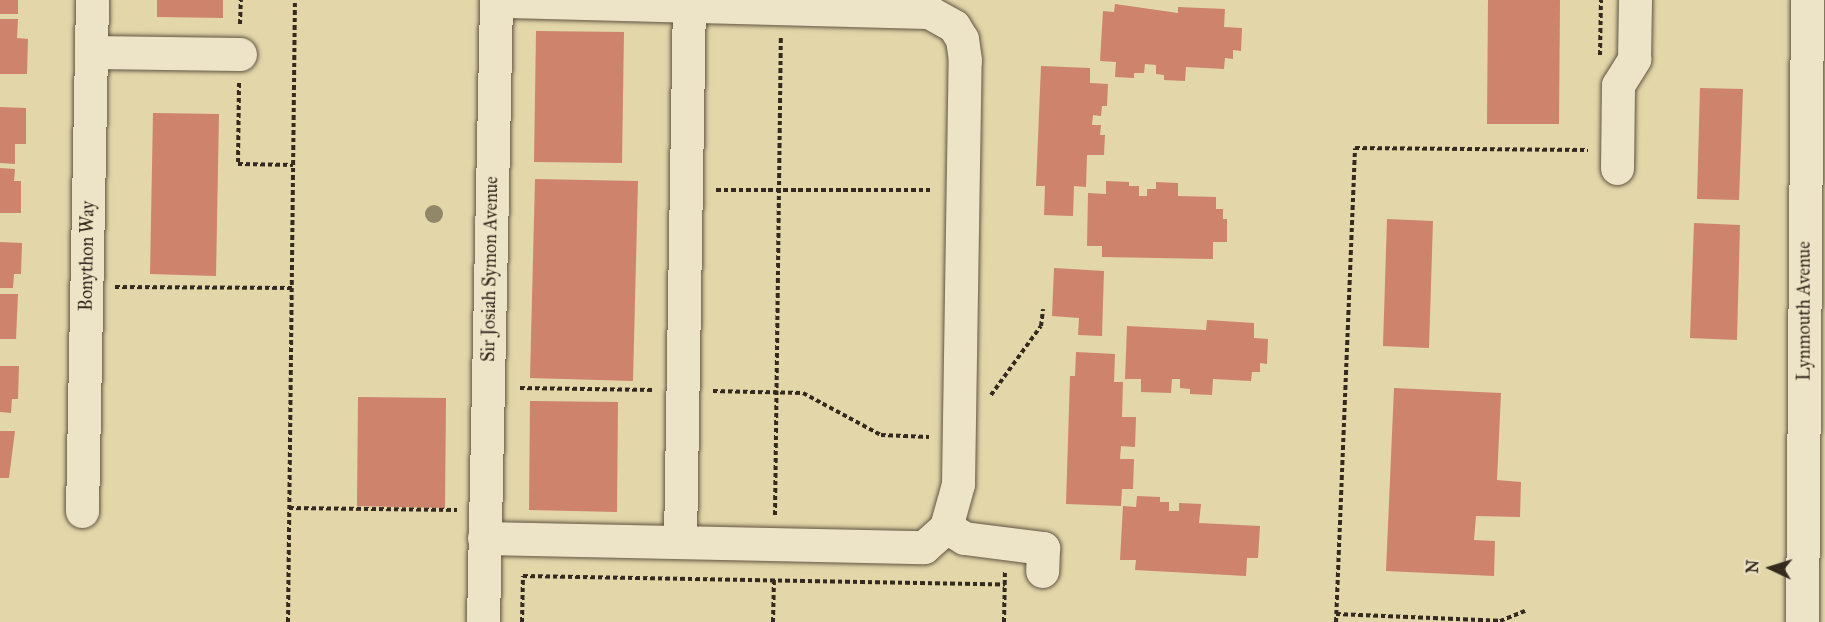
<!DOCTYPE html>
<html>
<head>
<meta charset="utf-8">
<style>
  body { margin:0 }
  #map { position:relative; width:1825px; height:622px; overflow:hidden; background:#e3d6a9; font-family:"IM FELL Great Primer",serif }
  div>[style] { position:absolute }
  .building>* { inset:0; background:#ce836c }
  .path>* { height:4px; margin-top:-2px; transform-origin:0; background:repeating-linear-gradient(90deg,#352a1f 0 4.5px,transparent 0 7.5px) }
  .roads { filter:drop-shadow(0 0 2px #605542) drop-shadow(0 0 2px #605542) }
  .minor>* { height:33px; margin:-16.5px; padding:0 16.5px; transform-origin:16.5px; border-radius:16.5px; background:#ede4c7 }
  .trees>* { width:18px; height:18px; margin:-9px; border-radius:50%; background:#908869 }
  span { translate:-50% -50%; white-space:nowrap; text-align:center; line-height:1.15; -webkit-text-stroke:6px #ede4c7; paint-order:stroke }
  .street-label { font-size:18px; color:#352a1f }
  .north { position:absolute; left:1741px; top:538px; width:60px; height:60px; -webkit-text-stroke:4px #ede4c7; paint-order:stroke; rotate:274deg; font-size:16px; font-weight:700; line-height:24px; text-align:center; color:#352a1f }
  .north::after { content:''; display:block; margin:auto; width:21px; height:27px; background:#352a1f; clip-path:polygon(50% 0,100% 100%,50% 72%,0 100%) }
</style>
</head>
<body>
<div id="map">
  <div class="building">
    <div style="clip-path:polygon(0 0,18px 0,18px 14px,0 14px)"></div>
    <div style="clip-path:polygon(157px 0,223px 0,223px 18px,157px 17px)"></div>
    <div style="clip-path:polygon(1488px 0,1560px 0,1559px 124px,1487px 124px)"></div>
    <div style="clip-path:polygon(1115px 4px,1178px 13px,1178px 7px,1225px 9px,1224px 27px,1242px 28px,1241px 51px,1233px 50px,1233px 59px,1225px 58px,1224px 69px,1186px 67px,1185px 81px,1164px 80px,1164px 75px,1156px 74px,1156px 65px,1145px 64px,1144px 73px,1134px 73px,1134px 78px,1115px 77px,1116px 62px,1100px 61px,1103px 11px,1114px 12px)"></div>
    <div style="clip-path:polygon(0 19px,18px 19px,17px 38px,28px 39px,27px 74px,0 74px)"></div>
    <div style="clip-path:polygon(536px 31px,624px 32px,622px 163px,534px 162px)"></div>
    <div style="clip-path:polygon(1041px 66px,1090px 68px,1090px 83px,1108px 84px,1107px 106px,1102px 106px,1101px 116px,1093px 115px,1092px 125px,1101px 125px,1100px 135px,1105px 135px,1104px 155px,1087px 155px,1086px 187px,1074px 186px,1073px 216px,1044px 215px,1045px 186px,1036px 186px)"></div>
    <div style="clip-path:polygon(1700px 88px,1743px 89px,1739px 200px,1697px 199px)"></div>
    <div style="clip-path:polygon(0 107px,26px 108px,26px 144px,15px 144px,15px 164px,0 163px)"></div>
    <div style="clip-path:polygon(153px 113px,219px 114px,216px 276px,150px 274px)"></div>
    <div style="clip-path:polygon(0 168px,15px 169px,14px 181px,21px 181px,21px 213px,0 213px)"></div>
    <div style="clip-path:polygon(535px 179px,638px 181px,633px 381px,530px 378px)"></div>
    <div style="clip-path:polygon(1106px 181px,1129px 182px,1129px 186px,1139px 186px,1139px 196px,1147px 196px,1147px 189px,1156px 189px,1156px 182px,1178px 183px,1178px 196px,1216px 197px,1216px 209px,1223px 209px,1223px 219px,1227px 219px,1227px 242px,1213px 242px,1213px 259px,1102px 257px,1102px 246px,1087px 246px,1088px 193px,1106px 194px)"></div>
    <div style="clip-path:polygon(1387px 219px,1433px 221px,1429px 348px,1383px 346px)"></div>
    <div style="clip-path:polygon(1694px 223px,1740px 225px,1737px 340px,1690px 338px)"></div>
    <div style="clip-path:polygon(0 242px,22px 243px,21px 274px,14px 274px,13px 288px,0 288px)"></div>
    <div style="clip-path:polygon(1054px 268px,1104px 271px,1102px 336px,1078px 335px,1079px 318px,1052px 316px)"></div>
    <div style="clip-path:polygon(0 294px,18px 294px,16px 339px,0 339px)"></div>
    <div style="clip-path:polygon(1207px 320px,1254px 323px,1254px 338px,1268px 339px,1267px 364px,1260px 363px,1260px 372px,1252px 372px,1251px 381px,1213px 379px,1212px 395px,1190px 394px,1190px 389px,1180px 388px,1180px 379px,1172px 379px,1171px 393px,1141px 392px,1141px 379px,1125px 379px,1127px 326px,1206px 330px)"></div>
    <div style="clip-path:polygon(1076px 352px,1115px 354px,1114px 382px,1123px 382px,1122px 417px,1136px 417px,1135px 447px,1121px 446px,1120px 459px,1134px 459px,1133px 489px,1122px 489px,1121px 506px,1066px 504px,1070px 376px,1075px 376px)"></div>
    <div style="clip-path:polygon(0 366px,19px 366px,18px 399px,12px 399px,11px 413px,0 412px)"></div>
    <div style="clip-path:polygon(1394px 388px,1501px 393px,1497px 480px,1521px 482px,1520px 517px,1476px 516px,1474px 540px,1495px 541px,1494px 576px,1386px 571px)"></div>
    <div style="clip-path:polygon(358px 397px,446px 398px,445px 508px,357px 506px)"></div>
    <div style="clip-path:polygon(530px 401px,618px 402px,617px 512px,529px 510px)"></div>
    <div style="clip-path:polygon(0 431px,15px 431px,9px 478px,0 478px)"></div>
    <div style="clip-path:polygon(1137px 496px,1160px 497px,1160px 502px,1169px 502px,1169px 511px,1179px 511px,1179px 503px,1201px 504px,1199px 523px,1260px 526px,1258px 558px,1247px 558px,1246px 576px,1135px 570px,1136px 560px,1120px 560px,1123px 506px,1136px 507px)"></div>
  </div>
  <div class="path">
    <div style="left:240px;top:24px;width:24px;rotate:-88deg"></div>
    <div style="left:1600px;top:55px;width:55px;rotate:-89deg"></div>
    <div style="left:239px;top:83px;width:81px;rotate:90.7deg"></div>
    <div style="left:238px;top:164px;width:55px;rotate:1deg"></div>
    <div style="left:716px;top:190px;width:214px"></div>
    <div style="left:115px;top:287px;width:177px;rotate:0.3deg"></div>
    <div style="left:520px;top:388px;width:134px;rotate:0.9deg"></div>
    <div style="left:713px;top:391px;width:90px;rotate:1.3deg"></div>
    <div style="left:803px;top:393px;width:89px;rotate:28.3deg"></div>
    <div style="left:881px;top:435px;width:48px;rotate:2.4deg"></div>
    <div style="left:991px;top:395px;width:85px;rotate:-54.1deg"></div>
    <div style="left:1041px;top:326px;width:17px;rotate:-83deg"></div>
    <div style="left:289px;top:508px;width:168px;rotate:0.7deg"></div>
    <div style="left:775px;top:515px;width:478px;rotate:-89.3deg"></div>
    <div style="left:1336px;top:614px;width:164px;rotate:2.4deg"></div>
    <div style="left:1500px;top:621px;width:29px;rotate:-22deg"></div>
    <div style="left:288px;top:622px;width:622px;rotate:-89.36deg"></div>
    <div style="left:522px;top:622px;width:46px;rotate:-88.8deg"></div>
    <div style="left:523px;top:576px;width:482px;rotate:1deg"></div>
    <div style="left:773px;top:622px;width:45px;rotate:-88.7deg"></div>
    <div style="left:1004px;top:622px;width:50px;rotate:-88.9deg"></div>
    <div style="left:1336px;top:622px;width:474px;rotate:-87.7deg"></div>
    <div style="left:1355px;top:148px;width:233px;rotate:0.5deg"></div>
  </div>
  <div class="roads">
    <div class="minor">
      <div style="left:91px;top:52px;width:149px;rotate:0.8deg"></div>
      <div style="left:1617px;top:168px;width:83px;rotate:-89.3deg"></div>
      <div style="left:1618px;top:85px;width:31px;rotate:-58deg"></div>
      <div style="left:1634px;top:59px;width:59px;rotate:-89deg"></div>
      <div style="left:82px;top:511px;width:511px;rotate:-88.88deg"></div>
      <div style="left:946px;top:527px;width:21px;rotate:31deg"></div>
      <div style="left:964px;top:538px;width:80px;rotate:7.2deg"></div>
      <div style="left:1043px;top:548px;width:23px;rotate:92deg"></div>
      <div style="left:484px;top:538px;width:440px;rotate:1.2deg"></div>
      <div style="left:924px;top:547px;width:30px;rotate:-42deg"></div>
      <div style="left:946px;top:527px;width:45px;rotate:-74.4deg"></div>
      <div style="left:958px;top:484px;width:424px;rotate:-89.1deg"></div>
      <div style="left:965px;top:60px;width:21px;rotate:-98deg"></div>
      <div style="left:962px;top:39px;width:15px;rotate:-122deg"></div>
      <div style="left:954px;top:26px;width:29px;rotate:-151deg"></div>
      <div style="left:929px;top:12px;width:433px;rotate:-178.5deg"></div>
      <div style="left:680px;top:542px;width:542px;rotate:-89.05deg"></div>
      <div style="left:483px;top:622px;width:622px;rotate:-88.8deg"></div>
      <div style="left:1802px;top:622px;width:622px;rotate:-89.54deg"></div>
    </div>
  </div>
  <div class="trees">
    <div style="left:434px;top:214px"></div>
  </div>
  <div class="street-label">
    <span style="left:87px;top:256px;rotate:-89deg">Bonython Way</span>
    <span style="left:490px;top:269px;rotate:-89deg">Sir Josiah Symon Avenue</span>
    <span style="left:1804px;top:311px;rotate:-90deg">Lynmouth Avenue</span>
  </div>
  <div class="north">N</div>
</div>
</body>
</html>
